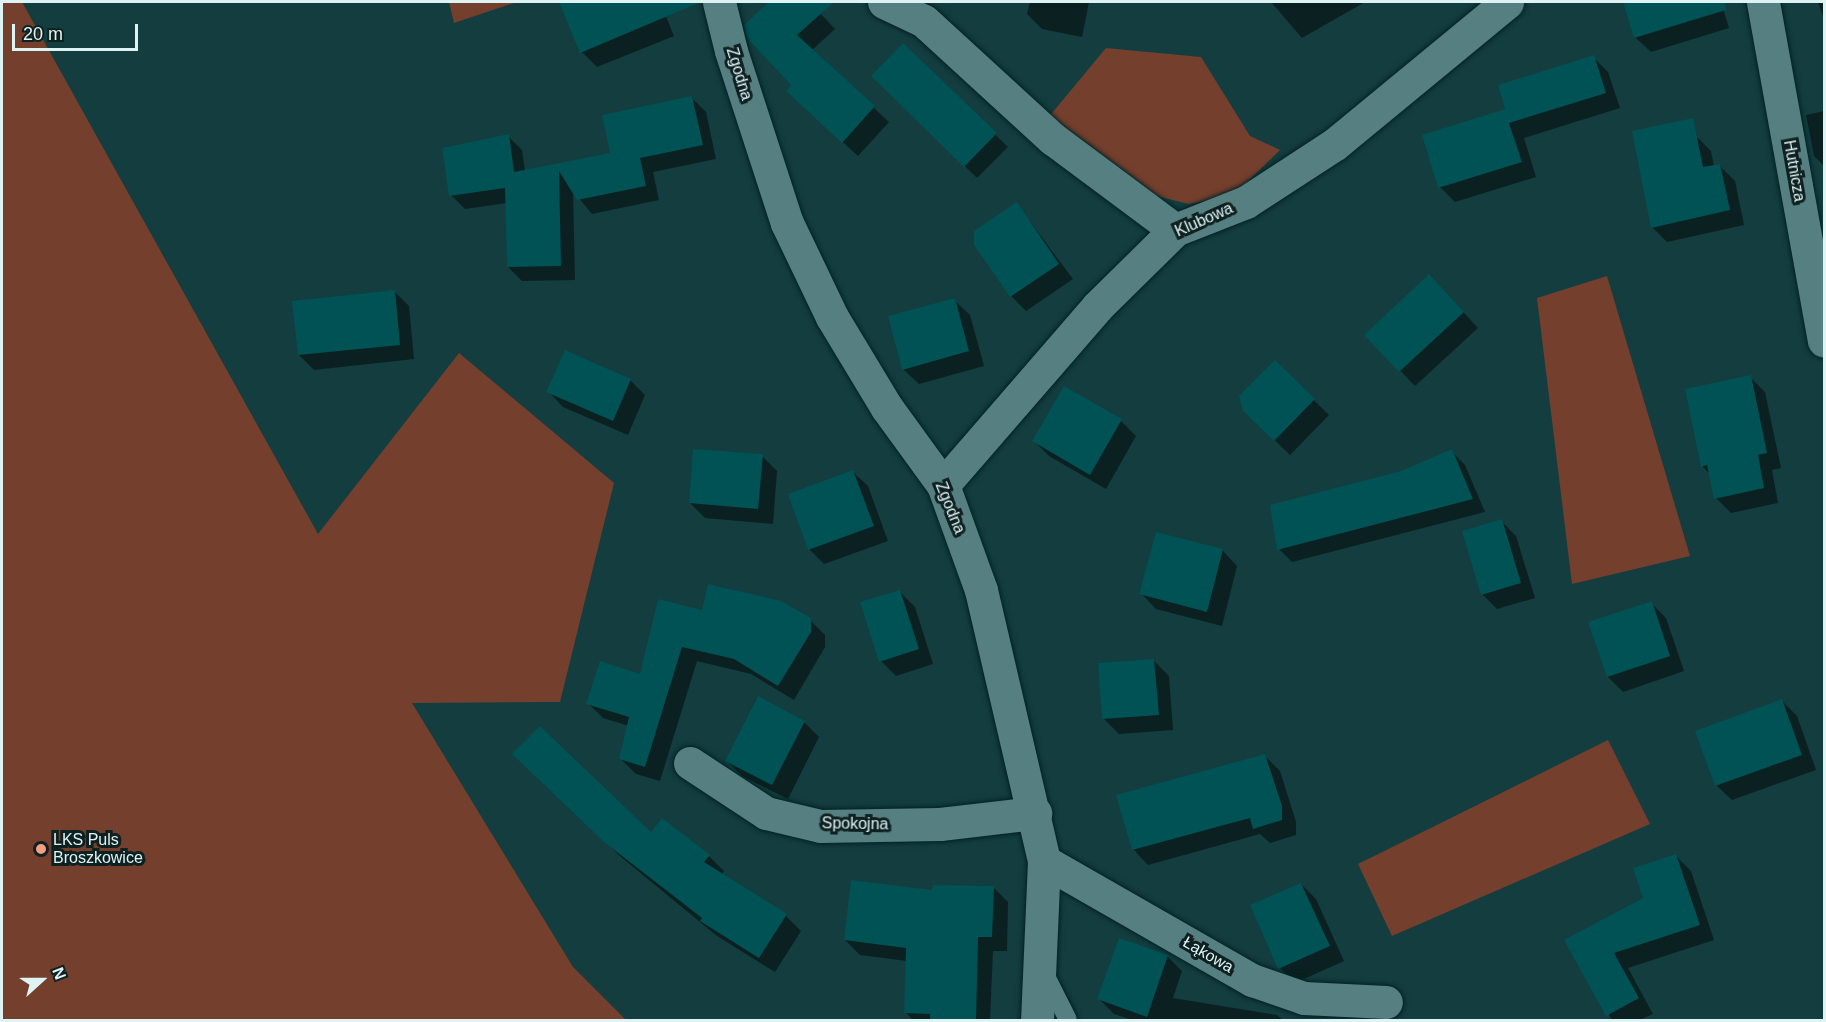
<!DOCTYPE html>
<html>
<head>
<meta charset="utf-8">
<style>
  body { margin:0 }
  #map { position:relative; width:1826px; height:1022px; overflow:hidden; background:#133d3f; font-family:Helvetica,sans-serif }
  div>[style] { position:absolute }
  .green>* { inset:0; background:#743f2d }
  .shadow>* { inset:0; background:#0007 }
  .building>* { inset:0; background:#015255 }
  .roads { filter:drop-shadow(0 0 2px #032224) drop-shadow(0 0 2px #032224) }
  .lane>* { height:18px; margin:-9px; padding:0 9px; transform-origin:9px; border-radius:9px; background:#567f81 }
  .street>* { height:33px; margin:-16.5px; padding:0 16.5px; transform-origin:16.5px; border-radius:16.5px; background:#567f81 }
  .dots>* { width:16px; height:16px; translate:-50% -50%; box-sizing:border-box; border:3px solid #0f2021; border-radius:50% }
  span { translate:-50% -50%; white-space:nowrap; text-align:center; line-height:1.15; -webkit-text-stroke:6px #0f2021; paint-order:stroke }
  .street-label { font-size:16px; color:#ddf3f4 }
  .poi-label { font-size:16px; color:#ddf3f4 }
  .left { translate:0 -50%; text-align:left }
  .frame { position:absolute; inset:0; border:3px solid #ddf3f4; pointer-events:none }
  .north { position:absolute; left:12px; top:950px; width:60px; height:60px; -webkit-text-stroke:4px #0f2021; paint-order:stroke; rotate:69deg; font-size:16px; font-weight:700; line-height:24px; text-align:center; color:#ddf3f4 }
  .north::after { content:''; display:block; margin:auto; width:21px; height:27px; background:#ddf3f4; clip-path:polygon(50% 0,100% 100%,50% 72%,0 100%) }
  .scale { position:absolute; left:12px; top:24px; width:126px; height:27px; box-sizing:border-box; border:3px solid #ddf3f4; border-top:0; padding-left:8px; font-size:18px; line-height:21px; white-space:nowrap; color:#ddf3f4; -webkit-text-stroke:4px #0f2021; paint-order:stroke }
</style>
</head>
<body>
<div id="map">
  <div class="green">
    <div style="clip-path:polygon(2px 2px,22px 2px,318px 534px,459px 353px,614px 483px,560px 702px,412px 703px,573px 967px,626px 1020px,2px 1020px)"></div>
    <div style="clip-path:polygon(449px 2px,517px 2px,454px 23px)"></div>
    <div style="clip-path:polygon(1106px 48px,1201px 57px,1250px 136px,1280px 150px,1244px 185px,1224px 197px,1189px 204px,1144px 193px,1047px 119px)"></div>
    <div style="clip-path:polygon(1607px 276px,1690px 556px,1572px 584px,1537px 298px)"></div>
    <div style="clip-path:polygon(1608px 740px,1650px 824px,1392px 936px,1358px 864px)"></div>
  </div>
  <div class="shadow">
    <div style="clip-path:polygon(567px 2px,660px 2px,674px 36px,597px 67px,582px 52px,562px 4px)"></div>
    <div style="clip-path:polygon(771px 2px,810px 2px,835px 29px,812px 50px,889px 122px,858px 156px,803px 106px,793px 85px,746px 25px)"></div>
    <div style="clip-path:polygon(1030px 2px,1089px 2px,1082px 37px,1042px 29px,1027px 14px)"></div>
    <div style="clip-path:polygon(1271px 2px,1365px 2px,1302px 38px)"></div>
    <div style="clip-path:polygon(1624px 2px,1721px 2px,1729px 28px,1651px 52px,1635px 37px)"></div>
    <div style="clip-path:polygon(1818px 2px,1824px 2px,1824px 19px)"></div>
    <div style="clip-path:polygon(903px 45px,1008px 147px,977px 178px,873px 76px)"></div>
    <div style="clip-path:polygon(1593px 57px,1608px 72px,1620px 108px,1524px 138px,1536px 177px,1455px 202px,1440px 187px,1507px 110px)"></div>
    <div style="clip-path:polygon(692px 98px,706px 112px,716px 159px,653px 172px,659px 200px,592px 214px,573px 191px,575px 280px,522px 281px,508px 267px,507px 203px,465px 209px,451px 195px,508px 136px,522px 150px,525px 171px,611px 154px)"></div>
    <div style="clip-path:polygon(1824px 111px,1824px 166px,1814px 156px,1806px 115px)"></div>
    <div style="clip-path:polygon(1696px 136px,1711px 151px,1714px 167px,1719px 165px,1735px 181px,1744px 225px,1667px 242px,1652px 227px)"></div>
    <div style="clip-path:polygon(1017px 204px,1073px 279px,1026px 311px,1011px 296px,976px 244px)"></div>
    <div style="clip-path:polygon(394px 291px,409px 306px,414px 359px,314px 370px,299px 355px)"></div>
    <div style="clip-path:polygon(1444px 291px,1478px 328px,1415px 386px,1366px 335px)"></div>
    <div style="clip-path:polygon(954px 300px,970px 315px,984px 366px,919px 384px,903px 369px)"></div>
    <div style="clip-path:polygon(1275px 362px,1329px 415px,1290px 455px,1244px 410px)"></div>
    <div style="clip-path:polygon(1750px 377px,1765px 392px,1781px 468px,1772px 470px,1778px 503px,1731px 513px,1716px 498px,1711px 475px,1702px 466px)"></div>
    <div style="clip-path:polygon(630px 380px,645px 395px,628px 435px,563px 407px,548px 391px)"></div>
    <div style="clip-path:polygon(1065px 388px,1121px 421px,1136px 436px,1106px 489px,1049px 456px,1034px 441px)"></div>
    <div style="clip-path:polygon(1451px 451px,1465px 465px,1485px 512px,1292px 562px,1279px 549px,1402px 472px)"></div>
    <div style="clip-path:polygon(762px 456px,777px 471px,773px 524px,705px 518px,690px 503px)"></div>
    <div style="clip-path:polygon(852px 471px,868px 486px,888px 541px,824px 564px,809px 549px)"></div>
    <div style="clip-path:polygon(1501px 521px,1516px 536px,1535px 598px,1497px 609px,1482px 594px)"></div>
    <div style="clip-path:polygon(1222px 550px,1237px 566px,1222px 626px,1156px 609px,1141px 593px)"></div>
    <div style="clip-path:polygon(900px 592px,915px 607px,933px 664px,896px 676px,881px 661px)"></div>
    <div style="clip-path:polygon(1651px 603px,1666px 618px,1684px 671px,1623px 692px,1608px 677px,1590px 623px)"></div>
    <div style="clip-path:polygon(703px 611px,810px 620px,825px 635px,825px 647px,794px 700px,751px 674px,697px 661px,660px 781px,636px 774px,621px 759px,629px 726px,603px 718px,588px 703px,641px 676px)"></div>
    <div style="clip-path:polygon(1154px 661px,1169px 676px,1173px 730px,1119px 734px,1104px 719px)"></div>
    <div style="clip-path:polygon(758px 698px,804px 722px,819px 737px,788px 799px,742px 776px,727px 761px)"></div>
    <div style="clip-path:polygon(1782px 701px,1797px 716px,1816px 770px,1732px 800px,1716px 785px)"></div>
    <div style="clip-path:polygon(1265px 756px,1280px 771px,1296px 822px,1296px 835px,1270px 843px,1260px 834px,1148px 865px,1133px 849px)"></div>
    <div style="clip-path:polygon(529px 769px,651px 834px,709px 856px,724px 871px,721px 875px,786px 916px,801px 931px,775px 972px,717px 936px,621px 857px)"></div>
    <div style="clip-path:polygon(1676px 856px,1691px 871px,1714px 940px,1628px 968px,1653px 1014px,1640px 1020px,1612px 1020px,1566px 940px,1644px 899px)"></div>
    <div style="clip-path:polygon(1301px 884px,1316px 899px,1344px 961px,1295px 983px,1280px 968px)"></div>
    <div style="clip-path:polygon(993px 887px,1008px 902px,1007px 951px,993px 951px,990px 1020px,913px 1020px,906px 1013px,907px 961px,860px 955px,845px 940px,934px 892px)"></div>
    <div style="clip-path:polygon(1167px 956px,1182px 971px,1173px 998px,1277px 1015px,1283px 1020px,1133px 1020px,1114px 1014px,1099px 999px)"></div>
  </div>
  <div class="building">
    <div style="clip-path:polygon(559px 2px,701px 2px,580px 53px)"></div>
    <div style="clip-path:polygon(769px 2px,834px 2px,797px 35px,875px 106px,842px 143px,786px 91px,791px 85px,747px 38px,744px 25px)"></div>
    <div style="clip-path:polygon(1623px 2px,1725px 2px,1726px 10px,1634px 38px)"></div>
    <div style="clip-path:polygon(903px 43px,997px 133px,964px 167px,871px 76px)"></div>
    <div style="clip-path:polygon(1594px 55px,1606px 93px,1509px 123px,1522px 162px,1438px 188px,1422px 135px,1505px 109px,1498px 85px)"></div>
    <div style="clip-path:polygon(692px 96px,703px 145px,640px 158px,646px 186px,577px 200px,559px 171px,561px 266px,507px 267px,505px 188px,449px 196px,442px 148px,509px 134px,514px 172px,610px 153px,602px 115px)"></div>
    <div style="clip-path:polygon(1693px 118px,1703px 167px,1720px 164px,1730px 210px,1651px 228px,1632px 131px)"></div>
    <div style="clip-path:polygon(1017px 202px,1059px 264px,1010px 297px,974px 245px,974px 231px)"></div>
    <div style="clip-path:polygon(1429px 274px,1464px 312px,1399px 372px,1364px 335px)"></div>
    <div style="clip-path:polygon(395px 290px,400px 345px,298px 355px,292px 301px)"></div>
    <div style="clip-path:polygon(955px 298px,969px 351px,902px 370px,888px 316px)"></div>
    <div style="clip-path:polygon(565px 350px,631px 379px,613px 421px,546px 392px)"></div>
    <div style="clip-path:polygon(1275px 360px,1315px 399px,1274px 441px,1243px 411px,1239px 396px)"></div>
    <div style="clip-path:polygon(1751px 375px,1767px 453px,1758px 455px,1764px 488px,1714px 499px,1707px 465px,1701px 467px,1685px 389px)"></div>
    <div style="clip-path:polygon(1064px 386px,1122px 419px,1090px 475px,1032px 441px)"></div>
    <div style="clip-path:polygon(693px 449px,763px 454px,758px 509px,689px 503px)"></div>
    <div style="clip-path:polygon(1452px 449px,1473px 499px,1277px 550px,1270px 505px,1401px 471px)"></div>
    <div style="clip-path:polygon(853px 470px,874px 526px,808px 550px,788px 494px)"></div>
    <div style="clip-path:polygon(1502px 519px,1521px 583px,1481px 595px,1462px 531px)"></div>
    <div style="clip-path:polygon(1156px 532px,1223px 549px,1207px 612px,1139px 594px)"></div>
    <div style="clip-path:polygon(708px 584px,781px 601px,811px 618px,811px 632px,778px 686px,734px 659px,682px 647px,645px 767px,619px 759px,629px 717px,586px 704px,600px 661px,640px 674px,658px 599px,702px 610px)"></div>
    <div style="clip-path:polygon(900px 590px,919px 649px,879px 662px,860px 602px)"></div>
    <div style="clip-path:polygon(1652px 601px,1670px 656px,1607px 677px,1588px 622px)"></div>
    <div style="clip-path:polygon(1154px 659px,1159px 715px,1102px 719px,1098px 663px)"></div>
    <div style="clip-path:polygon(758px 696px,805px 721px,772px 785px,725px 761px)"></div>
    <div style="clip-path:polygon(1782px 699px,1802px 755px,1715px 786px,1695px 731px)"></div>
    <div style="clip-path:polygon(540px 726px,651px 832px,662px 818px,710px 855px,704px 862px,787px 914px,759px 958px,700px 921px,702px 918px,604px 842px,512px 754px)"></div>
    <div style="clip-path:polygon(1265px 754px,1282px 806px,1282px 820px,1253px 829px,1250px 818px,1132px 850px,1116px 795px)"></div>
    <div style="clip-path:polygon(1676px 854px,1700px 925px,1614px 953px,1639px 998px,1606px 1016px,1564px 940px,1643px 898px,1633px 868px)"></div>
    <div style="clip-path:polygon(851px 880px,932px 890px,933px 885px,994px 886px,992px 937px,978px 937px,976px 1020px,930px 1020px,930px 1014px,904px 1013px,906px 948px,844px 940px)"></div>
    <div style="clip-path:polygon(1301px 883px,1330px 946px,1278px 969px,1250px 905px)"></div>
    <div style="clip-path:polygon(1119px 938px,1168px 955px,1147px 1017px,1097px 999px)"></div>
  </div>
  <div class="roads">
    <div class="lane">
      <div style="left:1045px;top:974px;width:51px;rotate:63.4deg"></div>
    </div>
    <div class="street">
      <div style="left:719px;top:2px;width:50px;rotate:76.2deg"></div>
      <div style="left:731px;top:51px;width:181px;rotate:72deg"></div>
      <div style="left:787px;top:223px;width:104px;rotate:64.4deg"></div>
      <div style="left:832px;top:317px;width:106px;rotate:58.9deg"></div>
      <div style="left:887px;top:408px;width:95px;rotate:54deg"></div>
      <div style="left:943px;top:485px;width:112px;rotate:70.1deg"></div>
      <div style="left:981px;top:590px;width:278px;rotate:76.9deg"></div>
      <div style="left:1044px;top:861px;width:159px;rotate:92.5deg"></div>
      <div style="left:884px;top:2px;width:44px;rotate:25.4deg"></div>
      <div style="left:924px;top:21px;width:175px;rotate:42.5deg"></div>
      <div style="left:1053px;top:139px;width:152px;rotate:36.7deg"></div>
      <div style="left:1763px;top:2px;width:344px;rotate:79.8deg"></div>
      <div style="left:943px;top:485px;width:235px;rotate:-49.1deg"></div>
      <div style="left:1097px;top:307px;width:110px;rotate:-44.6deg"></div>
      <div style="left:1175px;top:230px;width:76px;rotate:-21.5deg"></div>
      <div style="left:1246px;top:202px;width:106px;rotate:-33.1deg"></div>
      <div style="left:1335px;top:144px;width:223px;rotate:-39.5deg"></div>
      <div style="left:690px;top:763px;width:91px;rotate:33.3deg"></div>
      <div style="left:766px;top:813px;width:56px;rotate:13.5deg"></div>
      <div style="left:820px;top:826px;width:120px;rotate:-1deg"></div>
      <div style="left:940px;top:824px;width:96px;rotate:-6.6deg"></div>
      <div style="left:1044px;top:861px;width:240px;rotate:29.8deg"></div>
      <div style="left:1252px;top:980px;width:55px;rotate:19.1deg"></div>
      <div style="left:1304px;top:998px;width:82px;rotate:2.8deg"></div>
    </div>
  </div>
  <div class="dots">
    <div style="left:41px;top:849px;background:#f39f83"></div>
  </div>
  <div class="street-label">
    <span style="left:739px;top:74px;rotate:73deg">Zgodna</span>
    <span style="left:1794px;top:171px;rotate:80deg">Hutnicza</span>
    <span style="left:1204px;top:220px;rotate:-24deg">Klubowa</span>
    <span style="left:950px;top:508px;rotate:68deg">Zgodna</span>
    <span style="left:855px;top:824px;rotate:1deg">Spokojna</span>
    <span style="left:1208px;top:955px;rotate:30deg">Łąkowa</span>
  </div>
  <div class="poi-label">
    <span class="left" style="left:53px;top:849px">LKS Puls<br>Broszkowice</span>
  </div>
  <div class="frame"></div>
  <div class="north">N</div>
  <div class="scale">20 m</div>
</div>
</body>
</html>
